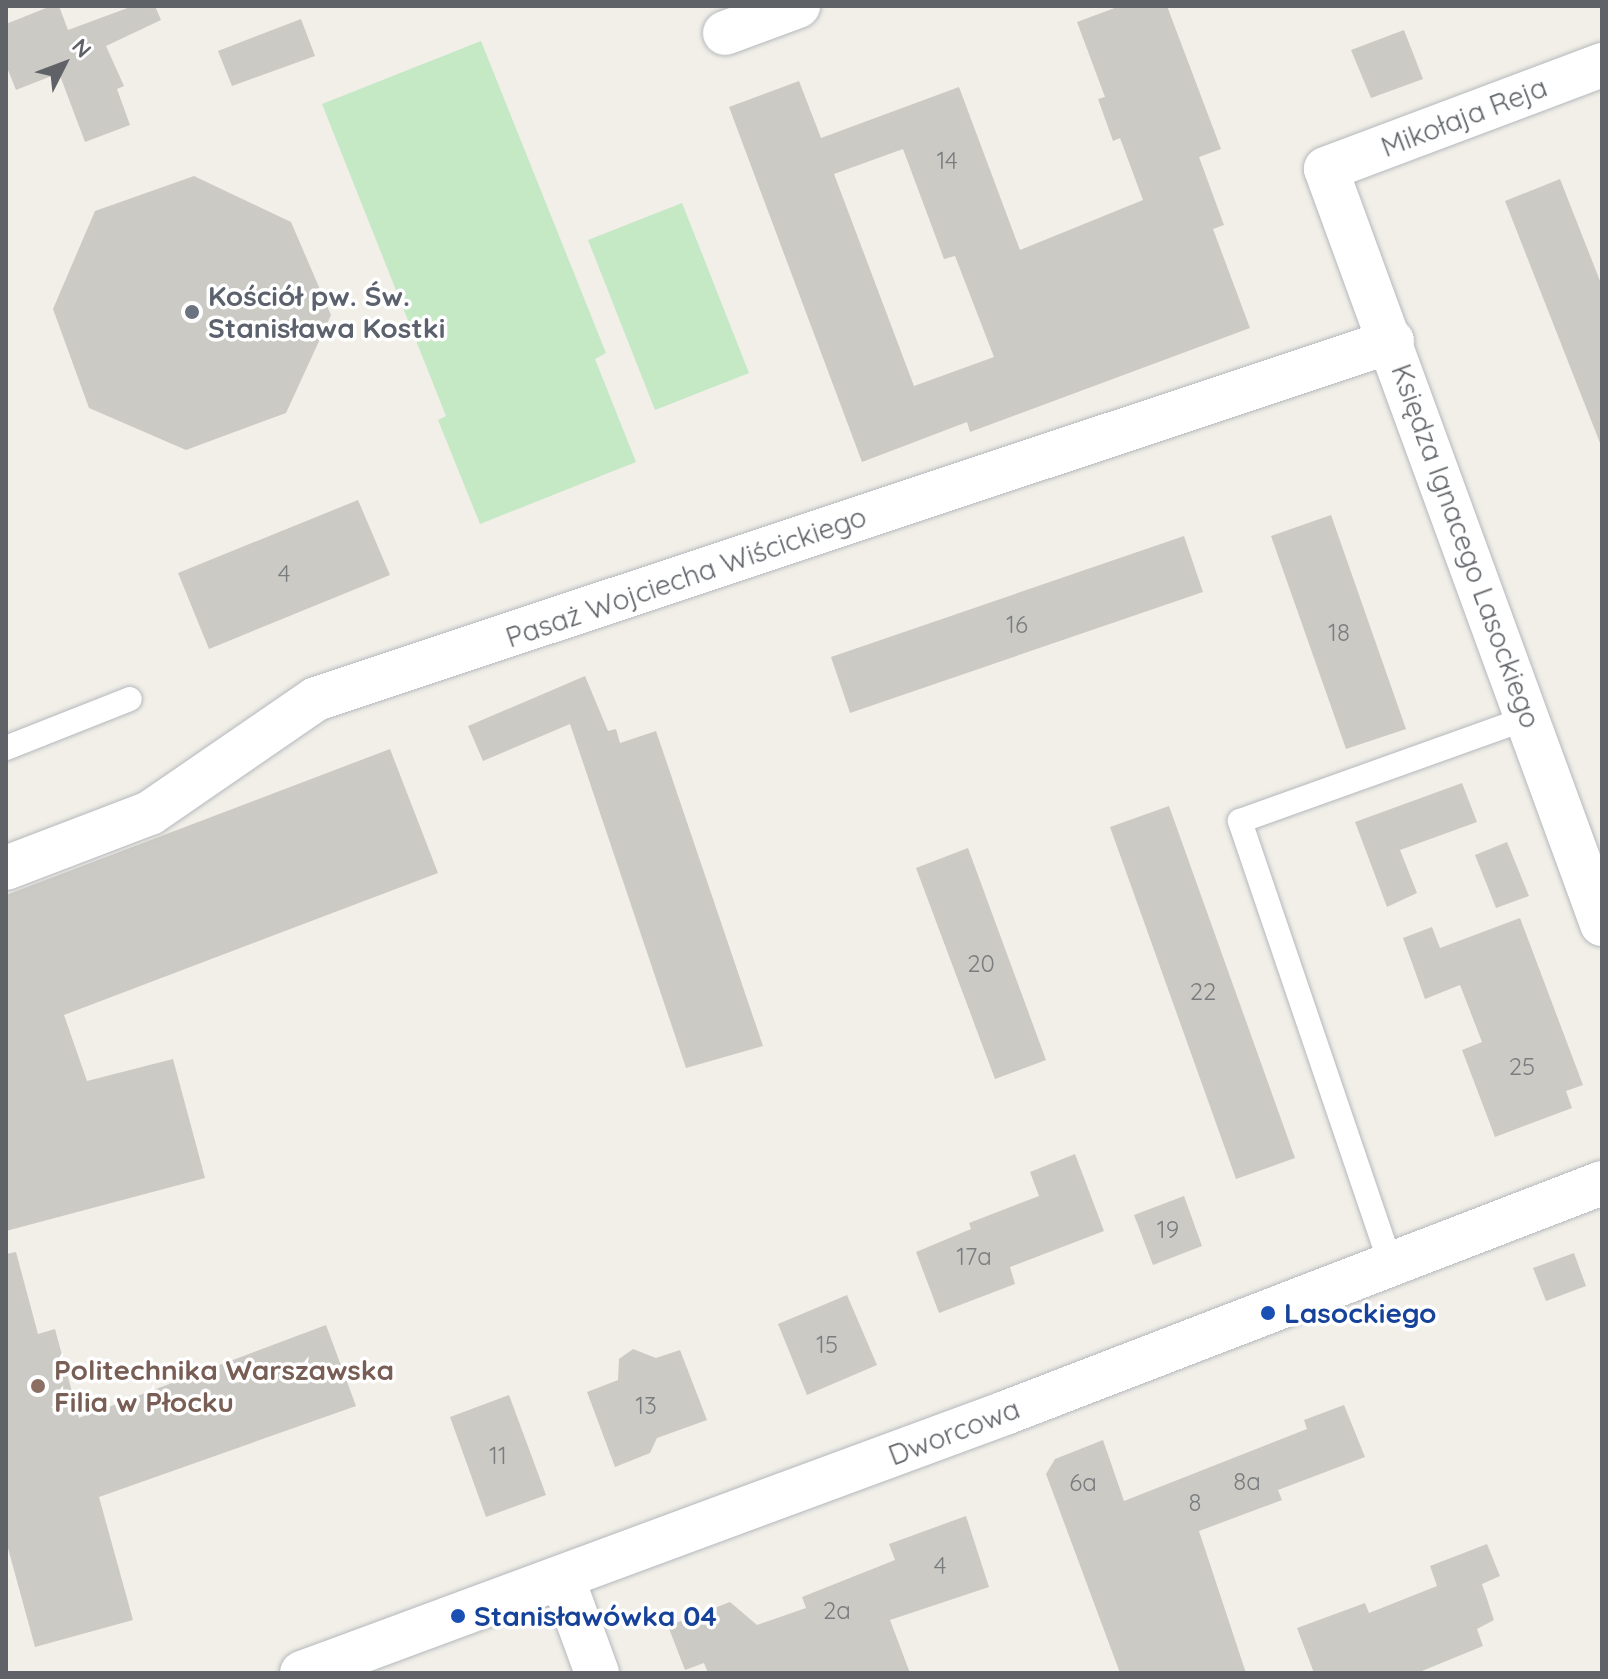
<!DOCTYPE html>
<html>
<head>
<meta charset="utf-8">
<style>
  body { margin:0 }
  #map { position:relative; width:1608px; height:1679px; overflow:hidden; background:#f1efe8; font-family:Quicksand,sans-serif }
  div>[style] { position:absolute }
  .green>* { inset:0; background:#c5e8c5 }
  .building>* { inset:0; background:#cccac5 }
  .roads { filter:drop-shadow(0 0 2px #b5b8bc) drop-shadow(0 0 2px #b5b8bc) }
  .lane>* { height:24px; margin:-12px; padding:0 12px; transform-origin:12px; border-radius:12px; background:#fff }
  .street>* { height:44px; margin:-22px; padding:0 22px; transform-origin:22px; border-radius:22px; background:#fff }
  .secondary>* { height:44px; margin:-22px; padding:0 22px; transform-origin:22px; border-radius:22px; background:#fff }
  .dots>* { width:22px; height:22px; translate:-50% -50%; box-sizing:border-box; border:4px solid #fff; border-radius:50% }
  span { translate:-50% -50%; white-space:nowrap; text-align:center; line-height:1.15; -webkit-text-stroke:7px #fff; paint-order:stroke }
  .number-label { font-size:24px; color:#7a7d7f }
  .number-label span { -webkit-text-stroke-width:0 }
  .street-label { font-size:28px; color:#5f6368 }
  .worship-label { font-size:28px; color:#5b616d; font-weight:700 }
  .left { translate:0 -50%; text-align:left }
  .transit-label { font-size:28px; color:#164399; font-weight:700 }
  .education-label { font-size:28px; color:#785e54; font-weight:700 }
  .frame { position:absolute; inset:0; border:8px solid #5f6368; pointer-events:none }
  .north { position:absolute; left:24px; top:24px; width:80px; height:80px; -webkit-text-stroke:6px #fff; paint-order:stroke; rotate:48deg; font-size:22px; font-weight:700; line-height:32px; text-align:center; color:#5f6368 }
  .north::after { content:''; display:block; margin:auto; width:28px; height:36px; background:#5f6368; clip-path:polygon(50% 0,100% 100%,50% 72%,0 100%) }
</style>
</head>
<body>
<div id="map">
  <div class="green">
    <div style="clip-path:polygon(481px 41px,606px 353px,595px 359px,636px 462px,480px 524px,438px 420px,446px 416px,322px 104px)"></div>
    <div style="clip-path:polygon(682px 203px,749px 373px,655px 410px,588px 240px)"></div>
  </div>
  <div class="building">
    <div style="clip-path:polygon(51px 6px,59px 6px,68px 30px,133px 6px,155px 6px,161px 20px,106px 46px,124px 86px,117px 89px,130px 125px,85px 142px,59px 73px,16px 90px,6px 65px,6px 24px)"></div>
    <div style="clip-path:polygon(evenodd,1120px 6px,1167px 6px,1221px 149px,1199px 157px,1224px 225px,1213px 229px,1250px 328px,970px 432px,967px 422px,862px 462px,729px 107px,799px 81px,821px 138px,959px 87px,1020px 250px,1143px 200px,1120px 138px,1113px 141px,1098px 99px,1105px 97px,1077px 22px,1120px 6px,903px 149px,944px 259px,955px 256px,994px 357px,914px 386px,834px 174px,903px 149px)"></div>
    <div style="clip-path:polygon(301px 19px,315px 56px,232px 86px,218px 51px)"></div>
    <div style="clip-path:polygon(1404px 30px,1423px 79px,1371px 98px,1351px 50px)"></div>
    <div style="clip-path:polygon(194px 176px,291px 222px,331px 315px,286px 413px,186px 450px,89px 408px,53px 309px,95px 211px)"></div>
    <div style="clip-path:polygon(1560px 179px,1602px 286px,1600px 443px,1505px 201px)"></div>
    <div style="clip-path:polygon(358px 500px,390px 575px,209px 649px,178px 573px)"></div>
    <div style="clip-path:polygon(1331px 515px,1406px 729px,1346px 749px,1271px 536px)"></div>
    <div style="clip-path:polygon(1184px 536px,1203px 592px,850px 713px,831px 657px)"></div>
    <div style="clip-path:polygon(585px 676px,608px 731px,616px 729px,620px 743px,656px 731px,763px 1046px,686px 1068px,570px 724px,483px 761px,468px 726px)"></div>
    <div style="clip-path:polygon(390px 749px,438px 873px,64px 1015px,87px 1081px,173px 1059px,205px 1178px,6px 1231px,6px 895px)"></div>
    <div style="clip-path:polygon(1462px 783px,1477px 822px,1400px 850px,1417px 893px,1387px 907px,1355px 822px)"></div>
    <div style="clip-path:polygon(1169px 806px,1295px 1158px,1236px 1179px,1110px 827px)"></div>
    <div style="clip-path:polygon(1507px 842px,1529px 896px,1496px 908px,1475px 855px)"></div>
    <div style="clip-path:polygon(968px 848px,1046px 1060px,995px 1079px,916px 868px)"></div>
    <div style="clip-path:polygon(1520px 918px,1583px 1085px,1566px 1091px,1572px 1108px,1495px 1137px,1462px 1050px,1482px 1042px,1460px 985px,1425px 999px,1403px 938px,1432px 927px,1440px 948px)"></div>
    <div style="clip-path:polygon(1075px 1154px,1104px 1231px,1010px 1267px,1015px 1284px,939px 1313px,916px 1252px,971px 1229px,969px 1223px,1039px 1196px,1030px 1172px)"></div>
    <div style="clip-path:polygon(1184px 1196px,1202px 1246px,1153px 1265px,1134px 1215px)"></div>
    <div style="clip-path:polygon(16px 1252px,38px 1334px,55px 1329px,79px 1418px,326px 1325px,356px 1406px,99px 1497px,133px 1620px,35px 1647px,6px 1541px,6px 1254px)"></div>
    <div style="clip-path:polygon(1574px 1253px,1586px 1286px,1546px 1301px,1533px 1268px)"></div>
    <div style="clip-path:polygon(847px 1295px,877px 1365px,807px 1395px,778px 1324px)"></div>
    <div style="clip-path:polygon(633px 1349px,656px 1358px,680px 1350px,707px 1420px,657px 1438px,650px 1453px,615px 1467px,587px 1392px,618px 1380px,619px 1359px)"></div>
    <div style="clip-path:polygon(509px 1395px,546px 1495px,486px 1517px,450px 1417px)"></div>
    <div style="clip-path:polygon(1344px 1405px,1365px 1457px,1278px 1490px,1282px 1500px,1199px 1531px,1246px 1673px,1120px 1673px,1046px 1474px,1055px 1459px,1103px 1440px,1124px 1501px,1307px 1429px,1304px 1420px)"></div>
    <div style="clip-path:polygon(966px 1516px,989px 1587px,890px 1620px,910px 1673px,708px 1673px,704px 1663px,685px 1670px,668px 1626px,730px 1602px,757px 1625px,806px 1608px,802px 1597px,895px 1560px,889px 1544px)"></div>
    <div style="clip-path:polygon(1487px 1544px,1500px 1576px,1482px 1584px,1494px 1620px,1477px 1629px,1483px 1646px,1417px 1673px,1314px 1673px,1297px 1628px,1365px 1603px,1369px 1613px,1437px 1586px,1430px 1566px)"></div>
  </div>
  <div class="roads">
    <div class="lane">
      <div style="left:6px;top:748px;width:133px;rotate:-21.6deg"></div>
      <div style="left:1391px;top:1265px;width:469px;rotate:-108.8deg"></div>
      <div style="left:1240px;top:821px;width:306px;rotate:-19.7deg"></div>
    </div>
    <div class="street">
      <div style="left:725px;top:33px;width:78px;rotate:-20.3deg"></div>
      <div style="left:1602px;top:65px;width:295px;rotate:159.4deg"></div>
      <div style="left:1326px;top:169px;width:804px;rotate:69.92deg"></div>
      <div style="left:6px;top:868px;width:154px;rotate:-20.9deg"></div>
      <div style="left:150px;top:813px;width:201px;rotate:-34.5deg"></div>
      <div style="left:316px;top:699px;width:1134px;rotate:-18.4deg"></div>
      <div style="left:563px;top:1580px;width:99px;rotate:69.9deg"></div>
    </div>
    <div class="secondary">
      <div style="left:302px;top:1673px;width:750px;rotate:-20.3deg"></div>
      <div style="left:1005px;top:1413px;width:640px;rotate:-21.07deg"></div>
    </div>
  </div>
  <div class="dots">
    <div style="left:192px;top:312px;background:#6b7280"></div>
    <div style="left:1268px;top:1313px;background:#1a4fb4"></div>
    <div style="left:38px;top:1386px;background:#8d6e63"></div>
    <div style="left:458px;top:1616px;background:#1a4fb4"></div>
  </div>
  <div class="number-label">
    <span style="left:947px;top:161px">14</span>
    <span style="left:284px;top:574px">4</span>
    <span style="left:1017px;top:625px">16</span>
    <span style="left:1339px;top:633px">18</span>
    <span style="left:981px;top:964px">20</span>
    <span style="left:1203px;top:992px">22</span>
    <span style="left:1522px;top:1067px">25</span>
    <span style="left:1168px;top:1230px">19</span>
    <span style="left:974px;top:1257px">17a</span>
    <span style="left:827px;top:1345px">15</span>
    <span style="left:646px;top:1406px">13</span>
    <span style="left:498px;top:1456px">11</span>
    <span style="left:1247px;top:1482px">8a</span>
    <span style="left:1083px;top:1483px">6a</span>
    <span style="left:1195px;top:1503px">8</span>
    <span style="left:940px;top:1566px">4</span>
    <span style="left:837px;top:1611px">2a</span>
  </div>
  <div class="street-label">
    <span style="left:1464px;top:117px;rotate:-21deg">Mikołaja Reja</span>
    <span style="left:1466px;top:546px;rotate:70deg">Księdza Ignacego Lasockiego</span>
    <span style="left:686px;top:577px;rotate:-19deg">Pasaż Wojciecha Wiścickiego</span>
    <span style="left:954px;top:1432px;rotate:-21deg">Dworcowa</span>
  </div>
  <div class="worship-label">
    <span class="left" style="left:208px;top:312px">Kościół pw. Św.<br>Stanisława Kostki</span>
  </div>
  <div class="transit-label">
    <span class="left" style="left:1284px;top:1313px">Lasockiego</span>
    <span class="left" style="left:474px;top:1616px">Stanisławówka 04</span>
  </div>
  <div class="education-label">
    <span class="left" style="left:54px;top:1386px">Politechnika Warszawska<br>Filia w Płocku</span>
  </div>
  <div class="frame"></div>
  <div class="north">N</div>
</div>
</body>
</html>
